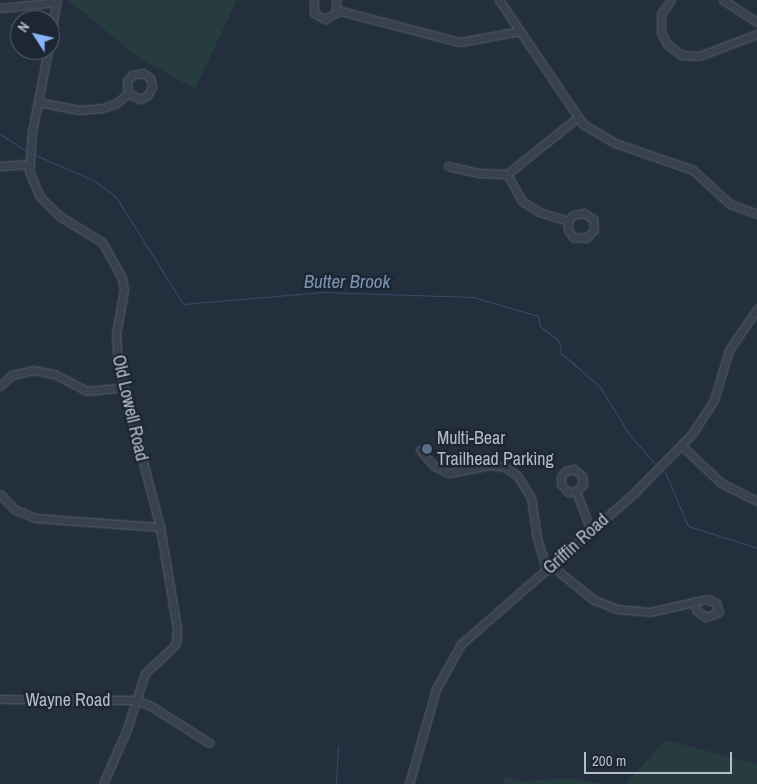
<!DOCTYPE html>
<html>
<head>
<meta charset="utf-8">
<style>
  body { margin:0 }
  #map { position:relative; width:757px; height:784px; overflow:hidden; background:#242f3e; font-family:"Archivo Narrow",sans-serif }
  div>[style] { position:absolute }
  .green>* { inset:0; background:#263c3f }
  .stream>* { height:1px; margin:-0.5px; padding:0 0.5px; transform-origin:0.5px; border-radius:0.5px; background:#394c67 }
  .roads { filter:drop-shadow(0 0 1px #565f6c) drop-shadow(0 0 1px #565f6c) }
  .minor>* { height:7px; margin:-3.5px; padding:0 3.5px; transform-origin:3.5px; border-radius:3.5px; background:#38414e }
  .dots>* { width:14px; height:14px; translate:-50% -50%; box-sizing:border-box; border:2px solid #1d2633; border-radius:50% }
  span { translate:-50% -50%; white-space:nowrap; text-align:center; line-height:1.15; -webkit-text-stroke:5px #1d2633; paint-order:stroke }
  .street-label { font-size:18px; color:#b4bcc9 }
  .poi-label { font-size:18px; color:#b4bcc9 }
  .left { translate:0 -50%; text-align:left }
  .water-label { font-size:19px; color:#7c92b1; font-style:italic }
  .north { position:absolute; left:10px; top:10px; width:50px; height:50px; box-sizing:border-box; background:#1d2633; border:1px solid #59626f; border-radius:50%; rotate:305deg; font-size:14px; font-weight:700; line-height:20px; text-align:center; color:#b4bcc9 }
  .north::after { content:''; display:block; margin:auto; width:18px; height:22px; background:#8ab4f8; clip-path:polygon(50% 0,100% 100%,50% 72%,0 100%) }
  .scale { position:absolute; left:584px; top:752px; width:148px; height:22px; box-sizing:border-box; border:2px solid #b4bcc9; border-top:0; padding-left:6px; font-size:15px; line-height:18px; white-space:nowrap; color:#b4bcc9; -webkit-text-stroke:4px #1d2633; paint-order:stroke }
</style>
</head>
<body>
<div id="map">
  <div class="green">
    <div style="clip-path:polygon(68px 0,237px 0,195px 89px,138px 57px)"></div>
    <div style="clip-path:polygon(666px 740px,757px 764px,757px 784px,625px 784px)"></div>
    <div style="clip-path:polygon(504px 777px,524px 781px,573px 778px,604px 784px,503px 784px)"></div>
  </div>
  <div class="stream">
    <div style="left:0;top:134px;width:31px;rotate:33deg"></div>
    <div style="left:33px;top:154px;width:68px;rotate:23.5deg"></div>
    <div style="left:95px;top:181px;width:26px;rotate:37deg"></div>
    <div style="left:116px;top:197px;width:126px;rotate:57.9deg"></div>
    <div style="left:183px;top:304px;width:140px;rotate:-4.9deg"></div>
    <div style="left:322px;top:292px;width:151px;rotate:1.9deg"></div>
    <div style="left:473px;top:297px;width:68px;rotate:16.3deg"></div>
    <div style="left:538px;top:316px;width:10px;rotate:79deg"></div>
    <div style="left:540px;top:326px;width:24px;rotate:38deg"></div>
    <div style="left:559px;top:341px;width:12px;rotate:81deg"></div>
    <div style="left:561px;top:353px;width:52px;rotate:41.1deg"></div>
    <div style="left:600px;top:387px;width:55px;rotate:58.3deg"></div>
    <div style="left:629px;top:434px;width:38px;rotate:49deg"></div>
    <div style="left:665px;top:472px;width:59px;rotate:66.9deg"></div>
    <div style="left:688px;top:526px;width:72px;rotate:17.7deg"></div>
    <div style="left:336px;top:784px;width:38px;rotate:-87deg"></div>
  </div>
  <div class="roads">
    <div class="minor">
      <div style="left:314px;top:0;width:13px;rotate:90deg"></div>
      <div style="left:314px;top:13px;width:13px;rotate:29deg"></div>
      <div style="left:325px;top:19px;width:13px;rotate:-29deg"></div>
      <div style="left:336px;top:13px;width:13px;rotate:-90deg"></div>
      <div style="left:499px;top:0;width:150px;rotate:55.9deg"></div>
      <div style="left:583px;top:124px;width:37px;rotate:31deg"></div>
      <div style="left:615px;top:143px;width:83px;rotate:19.1deg"></div>
      <div style="left:693px;top:170px;width:50px;rotate:42.6deg"></div>
      <div style="left:730px;top:204px;width:29px;rotate:20deg"></div>
      <div style="left:671px;top:0;width:17px;rotate:126deg"></div>
      <div style="left:661px;top:14px;width:18px;rotate:90deg"></div>
      <div style="left:661px;top:32px;width:13px;rotate:63deg"></div>
      <div style="left:667px;top:44px;width:18px;rotate:38deg"></div>
      <div style="left:681px;top:55px;width:18px;rotate:3deg"></div>
      <div style="left:699px;top:56px;width:62px;rotate:-20.8deg"></div>
      <div style="left:723px;top:0;width:40px;rotate:32.9deg"></div>
      <div style="left:0;top:8px;width:57px;rotate:-6deg"></div>
      <div style="left:337px;top:10px;width:127px;rotate:14.6deg"></div>
      <div style="left:460px;top:42px;width:61px;rotate:-10.4deg"></div>
      <div style="left:50px;top:38px;width:39px;rotate:-80deg"></div>
      <div style="left:48px;top:50px;width:84px;rotate:101deg"></div>
      <div style="left:32px;top:132px;width:39px;rotate:94deg"></div>
      <div style="left:29px;top:171px;width:28px;rotate:67deg"></div>
      <div style="left:40px;top:197px;width:29px;rotate:44deg"></div>
      <div style="left:61px;top:217px;width:48px;rotate:31.4deg"></div>
      <div style="left:102px;top:242px;width:41px;rotate:60.9deg"></div>
      <div style="left:122px;top:278px;width:12px;rotate:81deg"></div>
      <div style="left:124px;top:290px;width:45px;rotate:100.3deg"></div>
      <div style="left:116px;top:334px;width:32px;rotate:86deg"></div>
      <div style="left:118px;top:366px;width:166px;rotate:75.4deg"></div>
      <div style="left:160px;top:527px;width:103px;rotate:80.5deg"></div>
      <div style="left:177px;top:629px;width:14px;rotate:94deg"></div>
      <div style="left:176px;top:643px;width:8px;rotate:130deg"></div>
      <div style="left:171px;top:649px;width:35px;rotate:137deg"></div>
      <div style="left:145px;top:673px;width:59px;rotate:107.8deg"></div>
      <div style="left:127px;top:729px;width:60px;rotate:113.6deg"></div>
      <div style="left:38px;top:102px;width:42px;rotate:11deg"></div>
      <div style="left:79px;top:110px;width:24px;rotate:-5deg"></div>
      <div style="left:103px;top:108px;width:15px;rotate:-20deg"></div>
      <div style="left:117px;top:103px;width:15px;rotate:-42deg"></div>
      <div style="left:128px;top:93px;width:12px;rotate:-95deg"></div>
      <div style="left:127px;top:81px;width:8px;rotate:-50deg"></div>
      <div style="left:132px;top:75px;width:11px;rotate:-10deg"></div>
      <div style="left:143px;top:73px;width:9px;rotate:36deg"></div>
      <div style="left:150px;top:78px;width:9px;rotate:77deg"></div>
      <div style="left:152px;top:87px;width:9px;rotate:117deg"></div>
      <div style="left:148px;top:95px;width:9px;rotate:153deg"></div>
      <div style="left:140px;top:99px;width:13px;rotate:-153deg"></div>
      <div style="left:0;top:166px;width:29px;rotate:-4deg"></div>
      <div style="left:448px;top:166px;width:31px;rotate:13deg"></div>
      <div style="left:478px;top:173px;width:29px;rotate:2deg"></div>
      <div style="left:507px;top:174px;width:90px;rotate:-38.7deg"></div>
      <div style="left:507px;top:174px;width:31px;rotate:61deg"></div>
      <div style="left:522px;top:201px;width:20px;rotate:33deg"></div>
      <div style="left:539px;top:212px;width:30px;rotate:17deg"></div>
      <div style="left:568px;top:221px;width:9px;rotate:90deg"></div>
      <div style="left:568px;top:230px;width:9px;rotate:54deg"></div>
      <div style="left:573px;top:237px;width:13px;rotate:4deg"></div>
      <div style="left:586px;top:238px;width:11px;rotate:-45deg"></div>
      <div style="left:594px;top:230px;width:11px;rotate:-95deg"></div>
      <div style="left:593px;top:219px;width:11px;rotate:-146deg"></div>
      <div style="left:584px;top:213px;width:11px;rotate:170deg"></div>
      <div style="left:573px;top:215px;width:8px;rotate:130deg"></div>
      <div style="left:0;top:386px;width:16px;rotate:-43deg"></div>
      <div style="left:12px;top:375px;width:22px;rotate:-13deg"></div>
      <div style="left:33px;top:370px;width:21px;rotate:11deg"></div>
      <div style="left:54px;top:374px;width:37px;rotate:27deg"></div>
      <div style="left:87px;top:391px;width:36px;rotate:-6deg"></div>
      <div style="left:681px;top:445px;width:55px;rotate:43.5deg"></div>
      <div style="left:721px;top:483px;width:40px;rotate:26.6deg"></div>
      <div style="left:420px;top:450px;width:21px;rotate:49deg"></div>
      <div style="left:434px;top:466px;width:17px;rotate:25deg"></div>
      <div style="left:449px;top:473px;width:42px;rotate:-11deg"></div>
      <div style="left:490px;top:465px;width:15px;rotate:8deg"></div>
      <div style="left:505px;top:467px;width:14px;rotate:34deg"></div>
      <div style="left:517px;top:475px;width:26px;rotate:58deg"></div>
      <div style="left:531px;top:497px;width:41px;rotate:81.7deg"></div>
      <div style="left:537px;top:538px;width:34px;rotate:73deg"></div>
      <div style="left:576px;top:491px;width:10px;rotate:-45deg"></div>
      <div style="left:583px;top:484px;width:8px;rotate:-97deg"></div>
      <div style="left:582px;top:476px;width:11px;rotate:-139deg"></div>
      <div style="left:574px;top:469px;width:8px;rotate:166deg"></div>
      <div style="left:566px;top:471px;width:7px;rotate:135deg"></div>
      <div style="left:561px;top:476px;width:8px;rotate:90deg"></div>
      <div style="left:561px;top:484px;width:11px;rotate:49deg"></div>
      <div style="left:568px;top:492px;width:8px;rotate:-7deg"></div>
      <div style="left:576px;top:491px;width:43px;rotate:69.4deg"></div>
      <div style="left:0;top:494px;width:21px;rotate:47deg"></div>
      <div style="left:14px;top:509px;width:23px;rotate:23deg"></div>
      <div style="left:35px;top:518px;width:125px;rotate:4.1deg"></div>
      <div style="left:552px;top:566px;width:54px;rotate:39deg"></div>
      <div style="left:594px;top:600px;width:25px;rotate:21deg"></div>
      <div style="left:617px;top:609px;width:33px;rotate:5deg"></div>
      <div style="left:650px;top:612px;width:58px;rotate:-12.8deg"></div>
      <div style="left:707px;top:599px;width:10px;rotate:24deg"></div>
      <div style="left:716px;top:603px;width:9px;rotate:72deg"></div>
      <div style="left:719px;top:612px;width:14px;rotate:159deg"></div>
      <div style="left:706px;top:617px;width:11px;rotate:-146deg"></div>
      <div style="left:697px;top:611px;width:10px;rotate:-114deg"></div>
      <div style="left:0;top:699px;width:136px;rotate:0.4deg"></div>
      <div style="left:136px;top:700px;width:16px;rotate:22deg"></div>
      <div style="left:151px;top:706px;width:69px;rotate:32.5deg"></div>
      <div style="left:409px;top:784px;width:99px;rotate:-74.1deg"></div>
      <div style="left:436px;top:689px;width:51px;rotate:-60.9deg"></div>
      <div style="left:461px;top:644px;width:230px;rotate:-41.1deg"></div>
      <div style="left:634px;top:493px;width:83px;rotate:-45.5deg"></div>
      <div style="left:692px;top:434px;width:40px;rotate:-57.1deg"></div>
      <div style="left:714px;top:400px;width:52px;rotate:-73.3deg"></div>
      <div style="left:729px;top:350px;width:50px;rotate:-55.7deg"></div>
    </div>
  </div>
  <div class="dots">
    <div style="left:427px;top:449px;background:#5c6f8a"></div>
  </div>
  <div class="street-label">
    <span style="left:130px;top:408px;rotate:77deg">Old Lowell Road</span>
    <span style="left:576px;top:544px;rotate:-42deg">Griffin Road</span>
    <span style="left:68px;top:700px">Wayne Road</span>
  </div>
  <div class="poi-label">
    <span class="left" style="left:437px;top:449px">Multi-Bear<br>Trailhead Parking</span>
  </div>
  <div class="water-label">
    <span style="left:347px;top:282px">Butter Brook</span>
  </div>
  <div class="north">N</div>
  <div class="scale">200 m</div>
</div>
</body>
</html>
